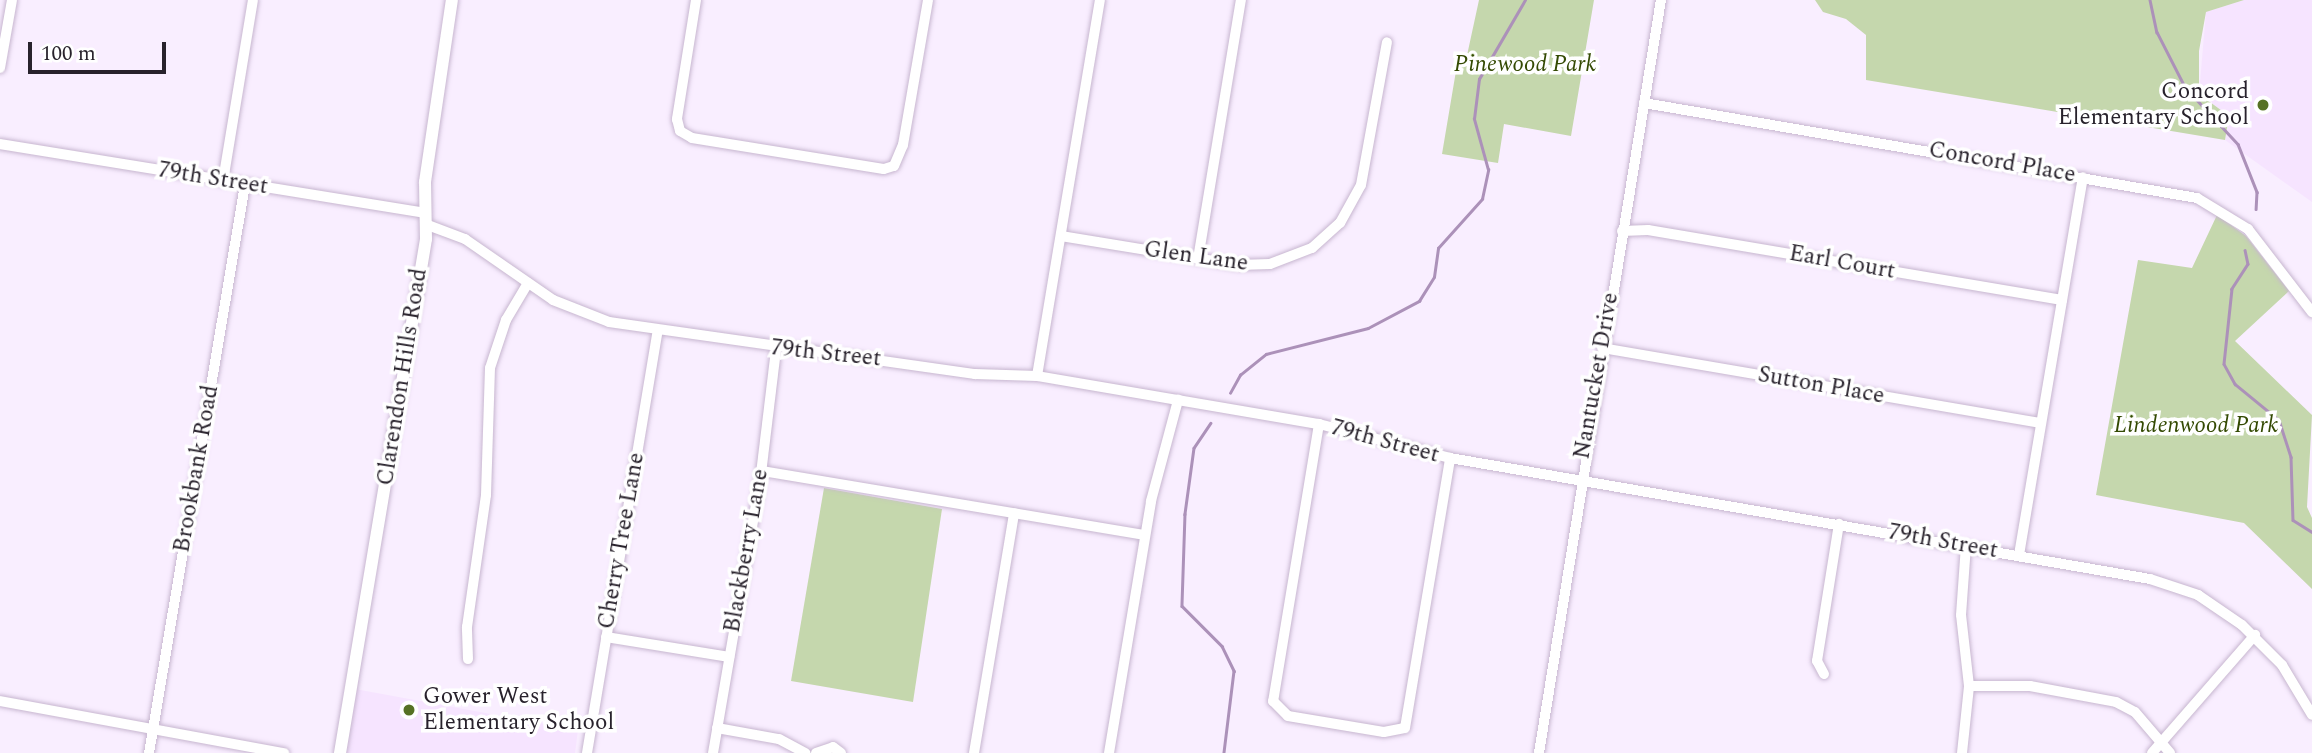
<!DOCTYPE html>
<html>
<head>
<meta charset="utf-8">
<style>
  body { margin:0 }
  #map { position:relative; width:2312px; height:753px; overflow:hidden; background:#f9eeff; font-family:Spectral,serif }
  div>[style] { position:absolute }
  .built>* { inset:0; background:#f6e4ff }
  .green>* { inset:0; background:#c5d7ad }
  .stream>* { height:2.5px; margin:-1.25px; padding:0 1.25px; transform-origin:1.25px; border-radius:1.25px; background:#ac91b9 }
  .roads { filter:drop-shadow(0 0 2px #c7b6d0) drop-shadow(0 0 2px #c7b6d0) }
  .minor>* { height:10px; margin:-5px; padding:0 5px; transform-origin:5px; border-radius:5px; background:#fff }
  .tertiary>* { height:12px; margin:-6px; padding:0 6px; transform-origin:6px; border-radius:6px; background:#fff }
  .dots>* { width:19px; height:19px; translate:-50% -50%; box-sizing:border-box; border:4px solid #fff; border-radius:50% }
  span { translate:-50% -50%; white-space:nowrap; text-align:center; line-height:1.15; -webkit-text-stroke:7px #fff; paint-order:stroke }
  .park-label { font-size:23px; color:#344a03; font-style:italic }
  .poi-label { font-size:23px; color:#28222c }
  .right { translate:-100% -50%; text-align:right }
  .left { translate:0 -50%; text-align:left }
  .street-label { font-size:23px; color:#28222c }
  .scale { position:absolute; left:28px; top:42px; width:138px; height:32px; box-sizing:border-box; border:4px solid #28222c; border-top:0; padding-left:9px; font-size:21px; line-height:24px; white-space:nowrap; color:#28222c; -webkit-text-stroke:5px #fff; paint-order:stroke }
</style>
</head>
<body>
<div id="map">
  <div class="built">
    <div style="clip-path:polygon(2244px 0,2312px 0,2312px 202px,2225px 140px,2229px 116px,2199px 94px,2206px 12px)"></div>
    <div style="clip-path:polygon(355px 689px,578px 730px,575px 753px,345px 753px)"></div>
  </div>
  <div class="green">
    <div style="clip-path:polygon(1479px 0,1594px 0,1571px 136px,1504px 124px,1498px 163px,1442px 154px,1458px 59px,1466px 60px)"></div>
    <div style="clip-path:polygon(1815px 0,2244px 0,2206px 12px,2199px 51px,2199px 94px,2229px 116px,2225px 140px,1866px 80px,1866px 35px,1846px 19px,1823px 12px)"></div>
    <div style="clip-path:polygon(2217px 215px,2246px 236px,2289px 291px,2235px 341px,2312px 415px,2307px 507px,2312px 518px,2312px 589px,2244px 523px,2096px 495px,2138px 260px,2192px 268px)"></div>
    <div style="clip-path:polygon(824px 488px,942px 509px,913px 702px,791px 681px)"></div>
  </div>
  <div class="stream">
    <div style="left:2150px;top:0;width:33px;rotate:78deg"></div>
    <div style="left:2157px;top:32px;width:62px;rotate:63deg"></div>
    <div style="left:2185px;top:87px;width:78px;rotate:47.1deg"></div>
    <div style="left:2238px;top:144px;width:52px;rotate:68.4deg"></div>
    <div style="left:2257px;top:192px;width:17px;rotate:93deg"></div>
    <div style="left:2245px;top:250px;width:14px;rotate:78deg"></div>
    <div style="left:2248px;top:264px;width:30px;rotate:123deg"></div>
    <div style="left:2232px;top:289px;width:75px;rotate:96.1deg"></div>
    <div style="left:2224px;top:364px;width:23px;rotate:61deg"></div>
    <div style="left:2235px;top:384px;width:57px;rotate:39.3deg"></div>
    <div style="left:2279px;top:420px;width:39px;rotate:72deg"></div>
    <div style="left:2291px;top:457px;width:63px;rotate:88.2deg"></div>
    <div style="left:2293px;top:520px;width:22px;rotate:32deg"></div>
    <div style="left:1230px;top:393px;width:21px;rotate:-61deg"></div>
    <div style="left:1240px;top:375px;width:33px;rotate:-39deg"></div>
    <div style="left:1266px;top:354px;width:105px;rotate:-14.3deg"></div>
    <div style="left:1368px;top:328px;width:58px;rotate:-27.9deg"></div>
    <div style="left:1419px;top:301px;width:28px;rotate:-58deg"></div>
    <div style="left:1434px;top:277px;width:29px;rotate:-82deg"></div>
    <div style="left:1438px;top:248px;width:66px;rotate:-48.1deg"></div>
    <div style="left:1482px;top:199px;width:30px;rotate:-78deg"></div>
    <div style="left:1488px;top:170px;width:53px;rotate:-105.4deg"></div>
    <div style="left:1474px;top:119px;width:40px;rotate:-82.9deg"></div>
    <div style="left:1479px;top:79px;width:91px;rotate:-59.8deg"></div>
    <div style="left:1211px;top:423px;width:30px;rotate:124deg"></div>
    <div style="left:1194px;top:448px;width:67px;rotate:97.8deg"></div>
    <div style="left:1185px;top:514px;width:92px;rotate:91.9deg"></div>
    <div style="left:1182px;top:606px;width:57px;rotate:45deg"></div>
    <div style="left:1222px;top:646px;width:28px;rotate:64deg"></div>
    <div style="left:1234px;top:671px;width:83px;rotate:97deg"></div>
  </div>
  <div class="roads">
    <div class="minor">
      <div style="left:696px;top:0;width:121px;rotate:99.1deg"></div>
      <div style="left:677px;top:119px;width:12px;rotate:76deg"></div>
      <div style="left:680px;top:131px;width:14px;rotate:30deg"></div>
      <div style="left:692px;top:138px;width:194px;rotate:9.2deg"></div>
      <div style="left:884px;top:169px;width:10px;rotate:-17deg"></div>
      <div style="left:894px;top:166px;width:23px;rotate:-67deg"></div>
      <div style="left:903px;top:145px;width:147px;rotate:-80.2deg"></div>
      <div style="left:0;top:68px;width:69px;rotate:-80deg"></div>
      <div style="left:1644px;top:103px;width:561px;rotate:9.75deg"></div>
      <div style="left:2197px;top:198px;width:60px;rotate:31.3deg"></div>
      <div style="left:2248px;top:229px;width:105px;rotate:52.4deg"></div>
      <div style="left:0;top:144px;width:431px;rotate:9.2deg"></div>
      <div style="left:223px;top:181px;width:183px;rotate:-80.6deg"></div>
      <div style="left:425px;top:224px;width:43px;rotate:20.6deg"></div>
      <div style="left:465px;top:239px;width:107px;rotate:34.7deg"></div>
      <div style="left:553px;top:300px;width:60px;rotate:21.4deg"></div>
      <div style="left:609px;top:322px;width:370px;rotate:8.1deg"></div>
      <div style="left:975px;top:374px;width:62px;rotate:1.8deg"></div>
      <div style="left:1037px;top:376px;width:286px;rotate:9.7deg"></div>
      <div style="left:1319px;top:424px;width:135px;rotate:14.5deg"></div>
      <div style="left:1450px;top:458px;width:710px;rotate:9.81deg"></div>
      <div style="left:2150px;top:579px;width:51px;rotate:18.4deg"></div>
      <div style="left:2198px;top:595px;width:53px;rotate:34.3deg"></div>
      <div style="left:2242px;top:625px;width:57px;rotate:45deg"></div>
      <div style="left:2282px;top:665px;width:58px;rotate:59deg"></div>
      <div style="left:1622px;top:231px;width:26px;rotate:-2deg"></div>
      <div style="left:1648px;top:230px;width:420px;rotate:9.6deg"></div>
      <div style="left:1061px;top:236px;width:179px;rotate:9.3deg"></div>
      <div style="left:1238px;top:265px;width:32px;rotate:-2deg"></div>
      <div style="left:1270px;top:264px;width:45px;rotate:-20.9deg"></div>
      <div style="left:1312px;top:248px;width:38px;rotate:-42deg"></div>
      <div style="left:1340px;top:223px;width:43px;rotate:-61.1deg"></div>
      <div style="left:1361px;top:185px;width:145px;rotate:-79.7deg"></div>
      <div style="left:1198px;top:259px;width:263px;rotate:-80.6deg"></div>
      <div style="left:1602px;top:348px;width:445px;rotate:9.7deg"></div>
      <div style="left:1037px;top:376px;width:381px;rotate:-80.5deg"></div>
      <div style="left:1319px;top:424px;width:281px;rotate:99.4deg"></div>
      <div style="left:1273px;top:701px;width:21px;rotate:45deg"></div>
      <div style="left:1288px;top:716px;width:97px;rotate:9.5deg"></div>
      <div style="left:1384px;top:732px;width:21px;rotate:-11deg"></div>
      <div style="left:1405px;top:728px;width:274px;rotate:-80.5deg"></div>
      <div style="left:762px;top:471px;width:388px;rotate:9.5deg"></div>
      <div style="left:2019px;top:555px;width:383px;rotate:-80.4deg"></div>
      <div style="left:606px;top:637px;width:125px;rotate:9.2deg"></div>
      <div style="left:468px;top:659px;width:32px;rotate:-92deg"></div>
      <div style="left:467px;top:627px;width:133px;rotate:-81.8deg"></div>
      <div style="left:486px;top:495px;width:127px;rotate:-88.2deg"></div>
      <div style="left:490px;top:368px;width:51px;rotate:-71.6deg"></div>
      <div style="left:506px;top:320px;width:43px;rotate:-59.3deg"></div>
      <div style="left:1824px;top:674px;width:15px;rotate:-118deg"></div>
      <div style="left:1817px;top:661px;width:139px;rotate:-80.9deg"></div>
      <div style="left:1969px;top:686px;width:61px"></div>
      <div style="left:2030px;top:686px;width:87px;rotate:10.5deg"></div>
      <div style="left:2116px;top:702px;width:21px;rotate:28deg"></div>
      <div style="left:2135px;top:712px;width:54px;rotate:49.5deg"></div>
      <div style="left:0;top:701px;width:289px;rotate:10.4deg"></div>
      <div style="left:717px;top:728px;width:63px;rotate:10.1deg"></div>
      <div style="left:779px;top:739px;width:30px;rotate:28deg"></div>
      <div style="left:149px;top:753px;width:576px;rotate:-80.41deg"></div>
      <div style="left:587px;top:753px;width:429px;rotate:-80.5deg"></div>
      <div style="left:713px;top:753px;width:275px;rotate:-80.2deg"></div>
      <div style="left:760px;top:482px;width:134px;rotate:-83.1deg"></div>
      <div style="left:816px;top:753px;width:18px;rotate:-19deg"></div>
      <div style="left:833px;top:747px;width:10px;rotate:37deg"></div>
      <div style="left:974px;top:753px;width:243px;rotate:-80.5deg"></div>
      <div style="left:1109px;top:753px;width:255px;rotate:-80.5deg"></div>
      <div style="left:1151px;top:501px;width:105px;rotate:-75deg"></div>
      <div style="left:1539px;top:753px;width:763px;rotate:-80.8deg"></div>
      <div style="left:1962px;top:753px;width:67px;rotate:-84deg"></div>
      <div style="left:1969px;top:686px;width:71px;rotate:-96.4deg"></div>
      <div style="left:1961px;top:615px;width:69px;rotate:-85.9deg"></div>
      <div style="left:2152px;top:753px;width:157px;rotate:-48.9deg"></div>
    </div>
    <div class="tertiary">
      <div style="left:340px;top:753px;width:521px;rotate:-80.5deg"></div>
      <div style="left:426px;top:239px;width:57px;rotate:-91deg"></div>
      <div style="left:425px;top:182px;width:184px;rotate:-81.6deg"></div>
    </div>
  </div>
  <div class="dots">
    <div style="left:2263px;top:105px;background:#567124"></div>
    <div style="left:409px;top:710px;background:#567124"></div>
  </div>
  <div class="park-label">
    <span style="left:1525px;top:65px">Pinewood Park</span>
    <span style="left:2196px;top:426px">Lindenwood Park</span>
  </div>
  <div class="poi-label">
    <span class="right" style="left:2249px;top:105px">Concord<br>Elementary School</span>
    <span class="left" style="left:423px;top:710px">Gower West<br>Elementary School</span>
  </div>
  <div class="street-label">
    <span style="left:2002px;top:163px;rotate:10deg">Concord Place</span>
    <span style="left:213px;top:179px;rotate:9deg">79th Street</span>
    <span style="left:1196px;top:257px;rotate:8deg">Glen Lane</span>
    <span style="left:1842px;top:263px;rotate:10deg">Earl Court</span>
    <span style="left:826px;top:354px;rotate:6deg">79th Street</span>
    <span style="left:1597px;top:376px;rotate:-80deg">Nantucket Drive</span>
    <span style="left:403px;top:377px;rotate:-81deg">Clarendon Hills Road</span>
    <span style="left:1821px;top:386px;rotate:10deg">Sutton Place</span>
    <span style="left:1385px;top:442px;rotate:15deg">79th Street</span>
    <span style="left:197px;top:469px;rotate:-80deg">Brookbank Road</span>
    <span style="left:622px;top:541px;rotate:-80deg">Cherry Tree Lane</span>
    <span style="left:1943px;top:542px;rotate:10deg">79th Street</span>
    <span style="left:747px;top:551px;rotate:-80deg">Blackberry Lane</span>
  </div>
  <div class="scale">100 m</div>
</div>
</body>
</html>
